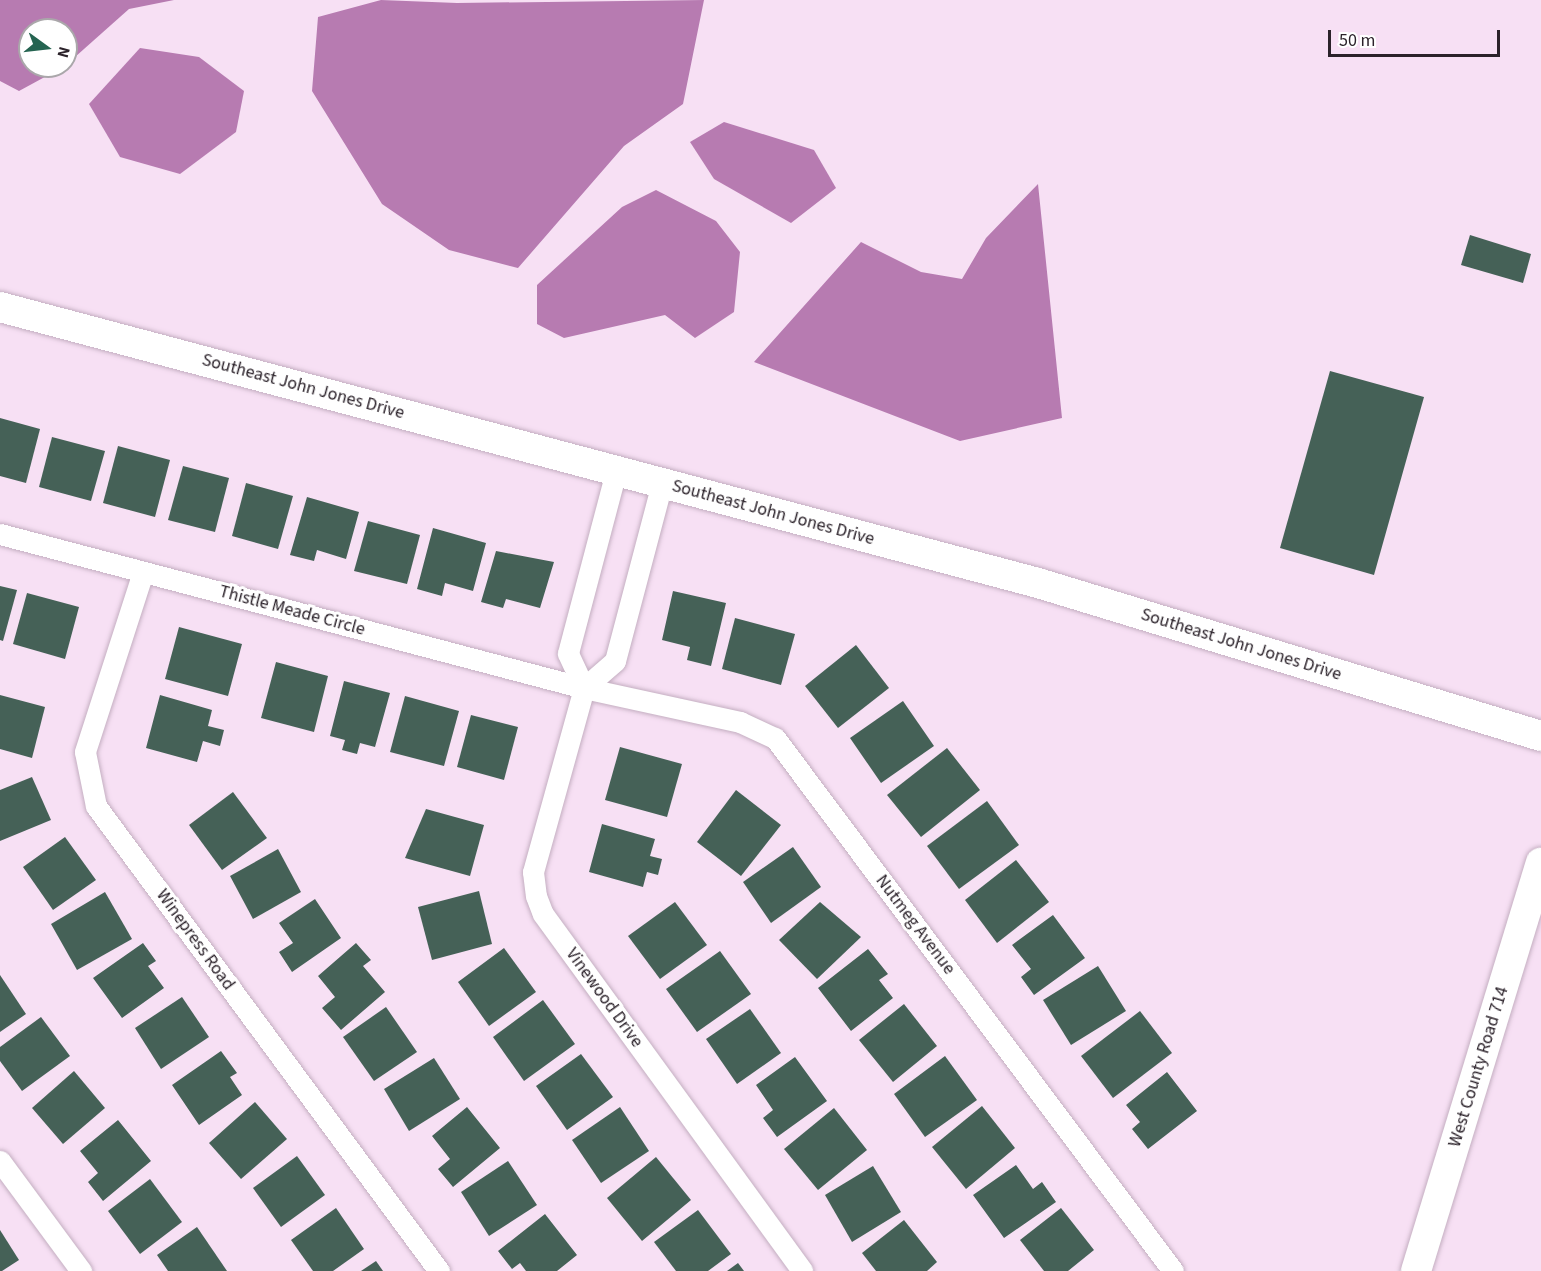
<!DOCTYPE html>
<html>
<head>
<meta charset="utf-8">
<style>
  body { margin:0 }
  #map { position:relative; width:1541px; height:1271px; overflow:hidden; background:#f7e0f4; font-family:"Source Sans 3",sans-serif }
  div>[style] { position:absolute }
  .water>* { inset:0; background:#b77bb1 }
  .building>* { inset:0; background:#456157 }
  .roads { filter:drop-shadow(0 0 2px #c4aec1) drop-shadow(0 0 2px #c4aec1) }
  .street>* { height:21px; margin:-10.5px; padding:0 10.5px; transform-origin:10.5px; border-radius:10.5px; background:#fff }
  .secondary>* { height:30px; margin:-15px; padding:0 15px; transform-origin:15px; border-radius:15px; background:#fff }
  span { translate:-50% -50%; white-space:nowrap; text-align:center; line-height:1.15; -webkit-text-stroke:6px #fff; paint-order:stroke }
  .street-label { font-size:18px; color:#2b222a }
  .north { position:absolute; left:18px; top:18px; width:60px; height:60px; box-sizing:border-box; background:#fff; border:2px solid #aaa7aa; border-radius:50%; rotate:105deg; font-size:16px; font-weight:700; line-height:24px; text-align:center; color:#2b222a }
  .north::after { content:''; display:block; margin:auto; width:21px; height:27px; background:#256451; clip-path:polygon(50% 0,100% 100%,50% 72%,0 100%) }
  .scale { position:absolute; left:1328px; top:30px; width:172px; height:27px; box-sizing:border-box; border:3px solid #2b222a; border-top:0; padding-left:8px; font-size:18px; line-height:21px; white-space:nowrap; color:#2b222a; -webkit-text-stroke:4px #fff; paint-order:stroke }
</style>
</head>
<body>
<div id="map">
  <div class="water">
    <div style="clip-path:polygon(0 0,174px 0,129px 9px,66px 65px,66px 30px,30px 30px,30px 66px,65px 66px,19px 91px,0 81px)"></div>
    <div style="clip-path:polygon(381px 0,457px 3px,704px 0,683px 104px,624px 146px,518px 268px,449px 250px,382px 204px,312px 91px,318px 17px)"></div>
    <div style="clip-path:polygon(140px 48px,199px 57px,244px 91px,236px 132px,180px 174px,120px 157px,89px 104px)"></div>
    <div style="clip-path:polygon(724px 122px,814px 150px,836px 188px,791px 223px,714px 179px,690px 142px)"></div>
    <div style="clip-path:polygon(1038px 184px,1062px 418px,960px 441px,754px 362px,861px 242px,921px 272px,962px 279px,986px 238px)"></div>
    <div style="clip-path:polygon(656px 190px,716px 221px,740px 252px,734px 312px,695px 338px,665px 315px,564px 338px,537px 324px,537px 285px,622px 207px)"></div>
  </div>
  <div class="building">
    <div style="clip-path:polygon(1470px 235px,1531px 254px,1523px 283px,1461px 265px)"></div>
    <div style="clip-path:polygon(1330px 371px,1424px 397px,1374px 575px,1280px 548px)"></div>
    <div style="clip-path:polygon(0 418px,40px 429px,26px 483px,0 476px)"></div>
    <div style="clip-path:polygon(52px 437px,105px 451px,91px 501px,39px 487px)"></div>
    <div style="clip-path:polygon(118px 446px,170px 460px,155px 517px,103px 503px)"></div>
    <div style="clip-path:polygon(183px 466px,229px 478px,215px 532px,168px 520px)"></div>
    <div style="clip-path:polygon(246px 483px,293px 496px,278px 549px,232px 536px)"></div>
    <div style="clip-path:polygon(307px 497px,359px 512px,346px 559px,317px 550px,314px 561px,290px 555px)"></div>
    <div style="clip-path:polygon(368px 521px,420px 535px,407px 584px,354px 571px)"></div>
    <div style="clip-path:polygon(433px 528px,486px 543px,473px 591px,445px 583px,442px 596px,417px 589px)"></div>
    <div style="clip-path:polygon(496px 551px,554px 562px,540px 608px,506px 599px,503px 608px,481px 602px)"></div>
    <div style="clip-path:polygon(0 586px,17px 590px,3px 641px,0 640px)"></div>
    <div style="clip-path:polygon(673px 591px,726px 603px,711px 666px,687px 660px,690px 647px,662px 640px)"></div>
    <div style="clip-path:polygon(27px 593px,79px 607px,65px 659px,13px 644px)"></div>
    <div style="clip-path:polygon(735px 618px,795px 634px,781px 685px,722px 669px)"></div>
    <div style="clip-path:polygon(179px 627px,242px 644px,228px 696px,165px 679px)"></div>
    <div style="clip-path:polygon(856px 645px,889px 688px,838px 728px,805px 686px)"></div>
    <div style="clip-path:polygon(276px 662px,328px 676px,314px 732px,261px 718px)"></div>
    <div style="clip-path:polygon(344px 681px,390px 693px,375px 747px,360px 743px,357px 754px,342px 750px,345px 740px,330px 736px)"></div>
    <div style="clip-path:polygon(0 695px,45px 707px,32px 758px,0 749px)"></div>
    <div style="clip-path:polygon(160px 695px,212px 710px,208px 726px,224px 730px,220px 746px,203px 741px,197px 762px,146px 748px)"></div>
    <div style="clip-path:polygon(405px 696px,459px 711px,444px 766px,390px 752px)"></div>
    <div style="clip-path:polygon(903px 701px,934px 746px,881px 783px,850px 738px)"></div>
    <div style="clip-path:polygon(471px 715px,518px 727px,504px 780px,457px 767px)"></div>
    <div style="clip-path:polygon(620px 747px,682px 764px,667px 817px,605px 800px)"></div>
    <div style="clip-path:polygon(947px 748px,980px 790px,921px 837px,887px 795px)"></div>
    <div style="clip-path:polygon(32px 777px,51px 820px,0 841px,0 790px)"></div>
    <div style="clip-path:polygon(736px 790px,781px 825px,741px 876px,697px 842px)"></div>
    <div style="clip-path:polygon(233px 792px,267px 838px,222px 870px,189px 825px)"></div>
    <div style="clip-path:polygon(987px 801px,1019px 845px,959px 889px,927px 846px)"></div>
    <div style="clip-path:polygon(426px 809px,484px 825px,470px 876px,405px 858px)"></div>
    <div style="clip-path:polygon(602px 824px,655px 839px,650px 856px,662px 859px,658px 875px,647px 872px,643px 887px,589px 872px)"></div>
    <div style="clip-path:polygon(65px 837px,96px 880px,53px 910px,23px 867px)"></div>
    <div style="clip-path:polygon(793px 847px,821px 887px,771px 923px,743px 882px)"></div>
    <div style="clip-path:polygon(278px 849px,301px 892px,253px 919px,230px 876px)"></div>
    <div style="clip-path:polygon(1016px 860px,1049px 902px,997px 943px,965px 900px)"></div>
    <div style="clip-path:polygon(479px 891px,492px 944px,432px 960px,418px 907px)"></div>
    <div style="clip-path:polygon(105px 892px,132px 939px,77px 970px,51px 924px)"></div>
    <div style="clip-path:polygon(315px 899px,341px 938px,292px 972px,279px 952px,293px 943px,279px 923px)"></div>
    <div style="clip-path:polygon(675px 902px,707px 945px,660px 979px,628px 936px)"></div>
    <div style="clip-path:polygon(820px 902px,861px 937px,817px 979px,779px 940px)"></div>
    <div style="clip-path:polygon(1053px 915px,1085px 958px,1034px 995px,1021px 977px,1031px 969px,1012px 945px)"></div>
    <div style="clip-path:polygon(143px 943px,156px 961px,148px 966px,164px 988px,122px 1018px,93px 978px)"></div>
    <div style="clip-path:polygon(356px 943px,371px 960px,363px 966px,385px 992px,341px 1030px,322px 1008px,335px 997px,318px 976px)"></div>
    <div style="clip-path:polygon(504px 948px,536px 992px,489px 1026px,458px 982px)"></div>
    <div style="clip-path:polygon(868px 949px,888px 974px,879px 980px,893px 998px,851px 1031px,818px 988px)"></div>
    <div style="clip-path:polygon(720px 951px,751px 994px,697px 1032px,666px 989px)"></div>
    <div style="clip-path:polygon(1098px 966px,1126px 1011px,1071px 1045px,1043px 1000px)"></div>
    <div style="clip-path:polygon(0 975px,26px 1014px,0 1032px)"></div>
    <div style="clip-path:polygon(182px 997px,209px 1037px,161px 1069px,135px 1028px)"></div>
    <div style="clip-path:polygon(543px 1000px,575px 1044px,524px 1081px,493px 1037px)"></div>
    <div style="clip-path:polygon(904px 1004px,937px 1046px,893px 1082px,859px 1040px)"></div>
    <div style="clip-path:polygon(386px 1007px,417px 1052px,374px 1081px,343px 1037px)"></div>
    <div style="clip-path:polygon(750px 1009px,781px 1053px,737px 1084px,706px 1039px)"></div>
    <div style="clip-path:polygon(1140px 1011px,1172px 1053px,1113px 1098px,1081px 1056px)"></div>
    <div style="clip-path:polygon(41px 1017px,70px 1056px,22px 1091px,0 1061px,0 1047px)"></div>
    <div style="clip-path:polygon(221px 1051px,237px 1073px,230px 1077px,242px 1095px,199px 1125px,172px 1085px)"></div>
    <div style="clip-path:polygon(581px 1054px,613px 1097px,567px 1130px,536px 1086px)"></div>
    <div style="clip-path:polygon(945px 1056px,977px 1100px,925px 1137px,894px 1094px)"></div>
    <div style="clip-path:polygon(795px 1057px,827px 1101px,777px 1137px,763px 1118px,773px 1110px,756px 1085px)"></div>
    <div style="clip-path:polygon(434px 1058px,460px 1099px,409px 1131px,384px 1089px)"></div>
    <div style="clip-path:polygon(74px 1071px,105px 1108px,63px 1144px,32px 1108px)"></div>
    <div style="clip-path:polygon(1167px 1072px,1197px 1111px,1148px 1149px,1132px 1129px,1140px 1122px,1126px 1105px)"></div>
    <div style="clip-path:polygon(255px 1102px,287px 1139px,241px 1179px,209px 1143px)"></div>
    <div style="clip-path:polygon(982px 1106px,1015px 1148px,966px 1189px,932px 1147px)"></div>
    <div style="clip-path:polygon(467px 1107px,500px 1148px,453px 1187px,438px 1169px,450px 1159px,432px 1136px)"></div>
    <div style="clip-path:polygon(620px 1107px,649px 1151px,601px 1183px,572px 1140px)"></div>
    <div style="clip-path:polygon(834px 1108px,867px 1150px,818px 1190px,784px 1149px)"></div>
    <div style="clip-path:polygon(118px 1120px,151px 1161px,103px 1201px,88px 1182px,98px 1173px,80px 1151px)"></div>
    <div style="clip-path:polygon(297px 1156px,325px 1195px,281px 1227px,253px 1188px)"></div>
    <div style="clip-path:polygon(656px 1157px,691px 1200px,642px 1241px,607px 1198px)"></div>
    <div style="clip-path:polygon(508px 1161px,537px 1205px,489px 1236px,461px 1192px)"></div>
    <div style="clip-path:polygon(1016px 1165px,1033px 1189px,1042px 1182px,1056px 1202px,1004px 1238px,973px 1195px)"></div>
    <div style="clip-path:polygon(873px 1166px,901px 1212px,852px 1242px,825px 1195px)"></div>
    <div style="clip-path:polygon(150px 1179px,182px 1222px,140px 1254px,108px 1211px)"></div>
    <div style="clip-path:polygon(336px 1208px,364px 1249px,333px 1271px,313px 1271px,291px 1240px)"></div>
    <div style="clip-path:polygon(1061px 1208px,1094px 1250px,1068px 1271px,1044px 1271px,1020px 1240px)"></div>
    <div style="clip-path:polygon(698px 1210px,731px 1254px,708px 1271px,676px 1271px,654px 1242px)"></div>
    <div style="clip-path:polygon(545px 1214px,577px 1255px,557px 1271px,526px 1271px,520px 1263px,512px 1269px,498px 1251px)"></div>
    <div style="clip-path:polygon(904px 1220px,937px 1262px,927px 1271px,876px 1271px,862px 1253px)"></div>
    <div style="clip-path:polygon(197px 1227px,227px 1271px,168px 1271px,157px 1255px)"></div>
    <div style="clip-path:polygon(0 1230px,19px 1260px,2px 1271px,0 1271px)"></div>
    <div style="clip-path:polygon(376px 1261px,383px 1271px,361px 1271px)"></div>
    <div style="clip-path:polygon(738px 1263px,744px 1271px,727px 1271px)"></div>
  </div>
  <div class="roads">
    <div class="street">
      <div style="left:662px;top:483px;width:184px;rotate:104.8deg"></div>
      <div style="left:615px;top:661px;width:41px;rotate:138.9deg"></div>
      <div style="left:584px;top:688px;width:191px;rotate:105.5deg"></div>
      <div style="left:533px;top:872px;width:24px;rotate:83deg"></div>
      <div style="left:536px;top:896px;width:19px;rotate:69deg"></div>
      <div style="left:543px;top:914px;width:441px;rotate:54deg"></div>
      <div style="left:0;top:534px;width:604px;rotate:14.77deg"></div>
      <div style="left:584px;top:688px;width:160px;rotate:12.3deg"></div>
      <div style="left:740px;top:722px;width:38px;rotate:25deg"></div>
      <div style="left:775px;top:738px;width:665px;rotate:53.25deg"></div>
      <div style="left:143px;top:572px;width:189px;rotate:107.9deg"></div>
      <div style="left:85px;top:752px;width:55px;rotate:78.5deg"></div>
      <div style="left:96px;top:806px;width:578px;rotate:53.59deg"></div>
      <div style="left:584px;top:688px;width:38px;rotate:-115deg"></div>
      <div style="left:568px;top:653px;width:188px;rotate:-75.2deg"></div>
      <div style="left:0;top:1161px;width:137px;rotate:53.6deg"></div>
    </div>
    <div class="secondary">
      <div style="left:0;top:307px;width:1074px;rotate:14.89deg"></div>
      <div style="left:1038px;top:583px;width:526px;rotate:16.92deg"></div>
      <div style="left:1416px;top:1271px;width:427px;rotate:-73deg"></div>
    </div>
  </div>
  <div class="street-label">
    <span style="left:303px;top:387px;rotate:15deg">Southeast John Jones Drive</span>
    <span style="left:773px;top:513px;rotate:15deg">Southeast John Jones Drive</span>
    <span style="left:292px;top:611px;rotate:15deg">Thistle Meade Circle</span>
    <span style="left:1241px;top:645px;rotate:17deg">Southeast John Jones Drive</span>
    <span style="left:915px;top:925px;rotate:53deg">Nutmeg Avenue</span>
    <span style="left:195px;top:940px;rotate:54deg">Winepress Road</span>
    <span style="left:604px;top:998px;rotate:54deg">Vinewood Drive</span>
    <span style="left:1479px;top:1067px;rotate:-73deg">West County Road 714</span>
  </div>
  <div class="north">N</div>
  <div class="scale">50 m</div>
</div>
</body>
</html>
